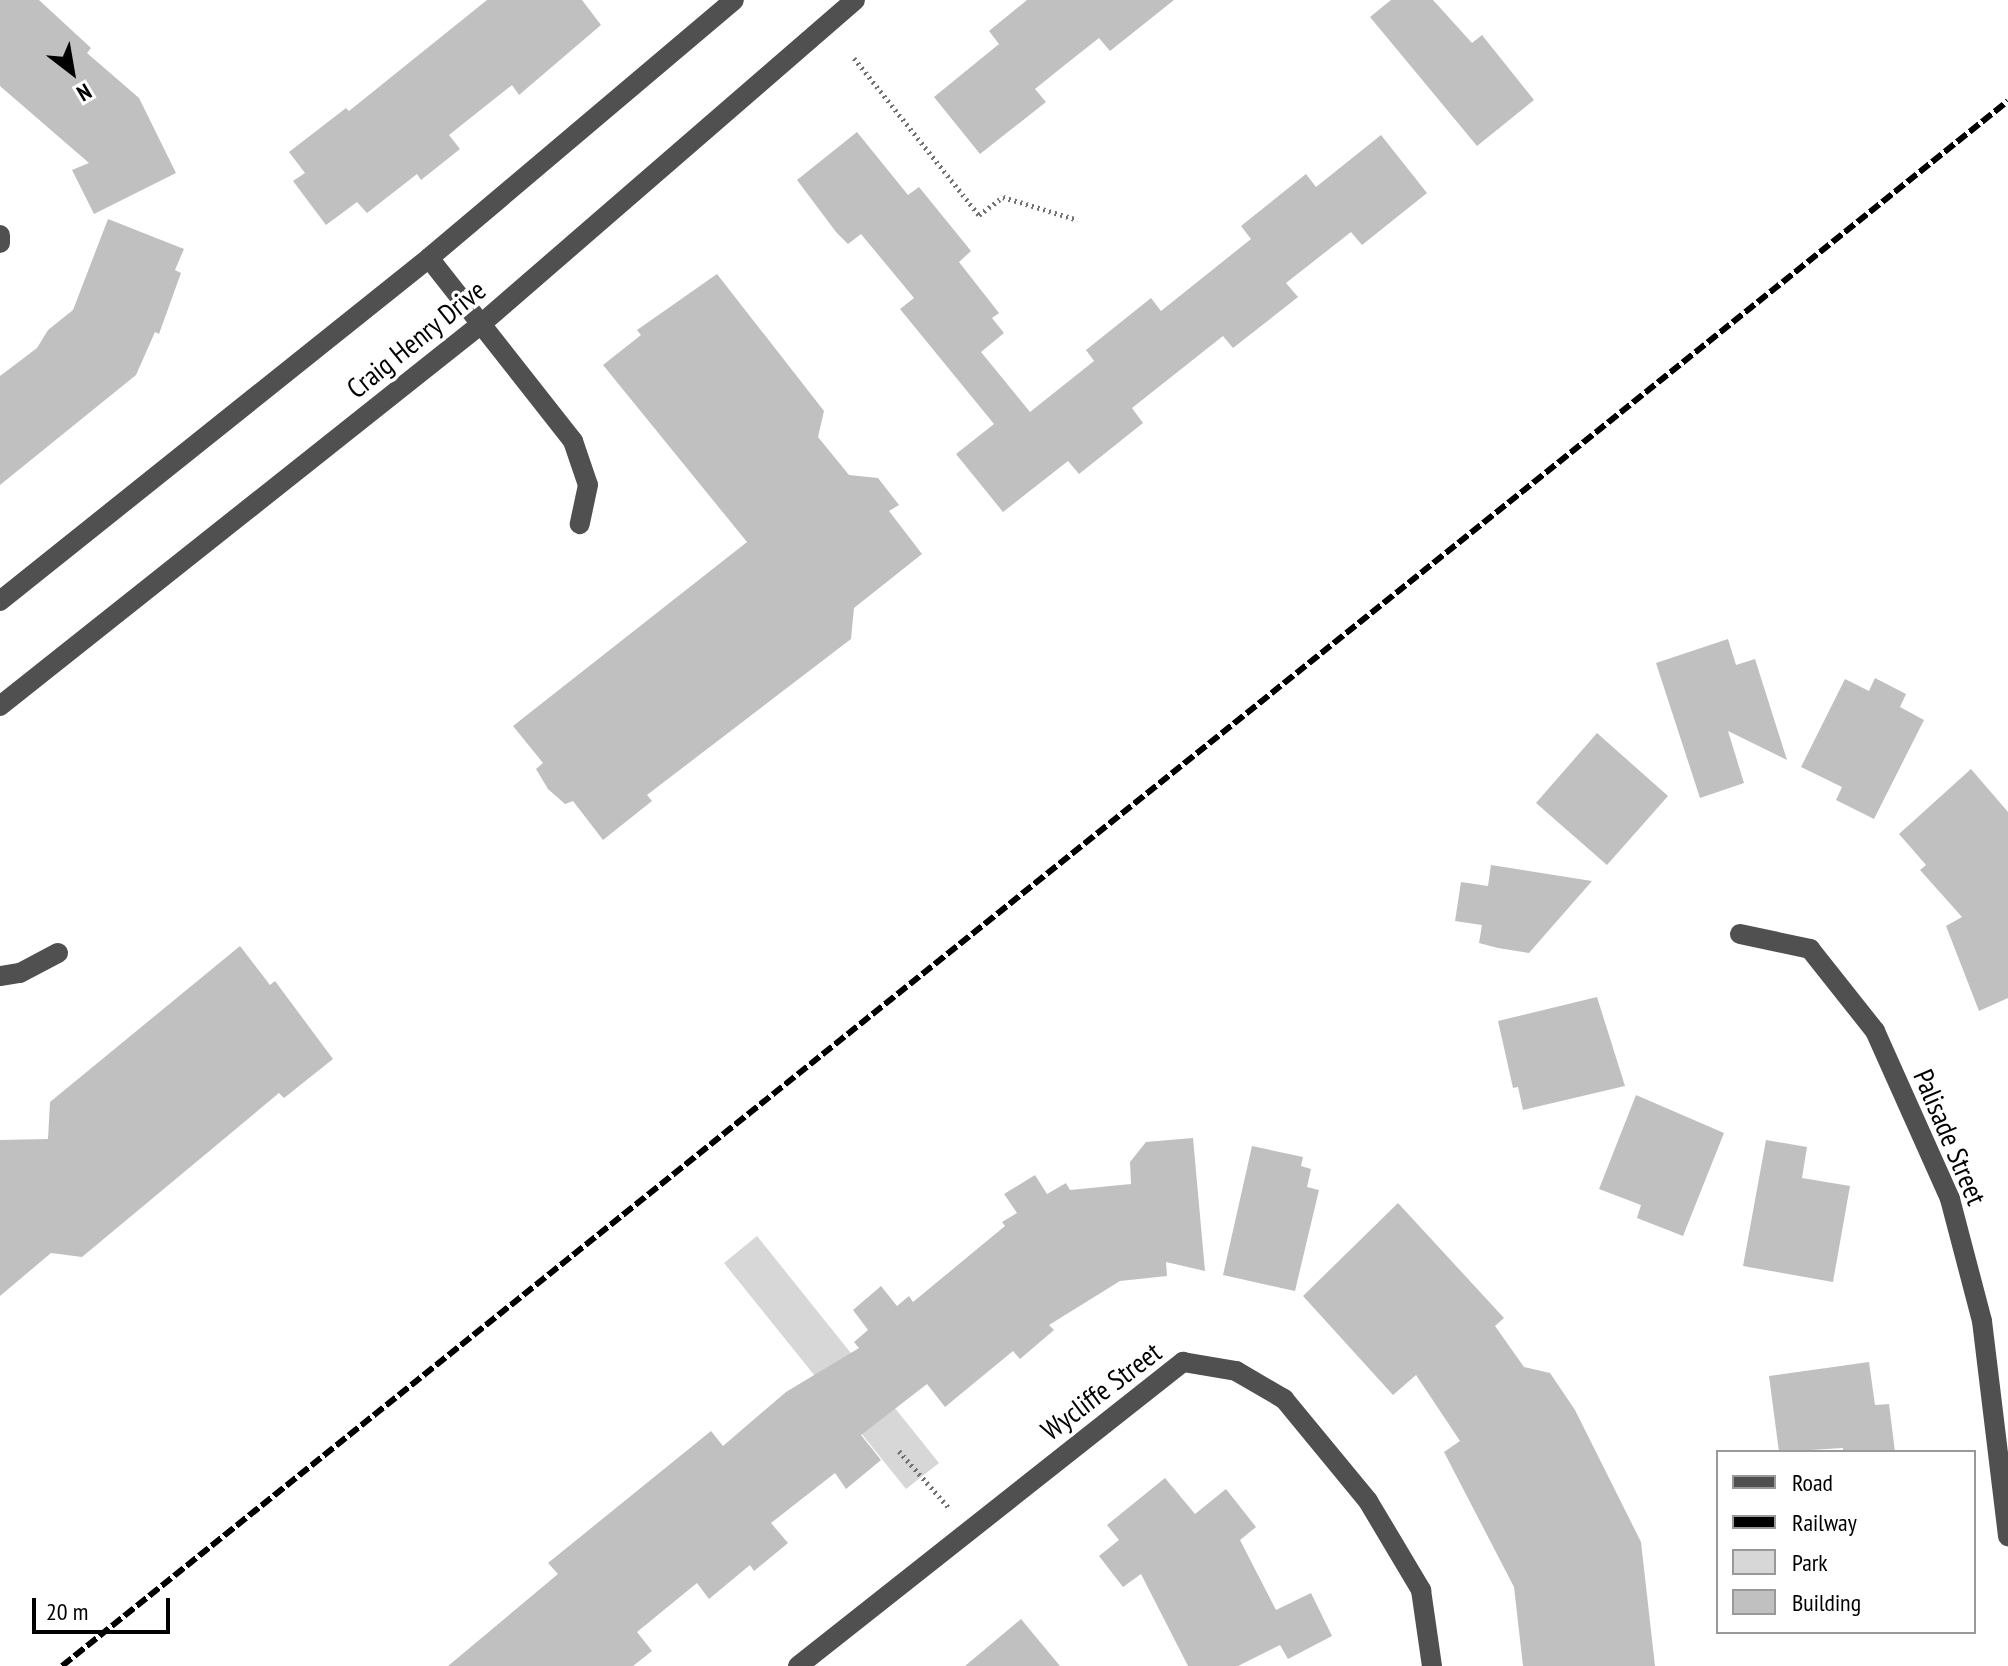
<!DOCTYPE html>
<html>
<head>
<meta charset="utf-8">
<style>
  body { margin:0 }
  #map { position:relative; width:2008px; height:1666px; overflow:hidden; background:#fff; font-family:"PT Sans Narrow",sans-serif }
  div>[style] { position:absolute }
  .green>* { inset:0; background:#d7d7d7 }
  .building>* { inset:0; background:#c0c0c0 }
  .path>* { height:5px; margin-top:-2.5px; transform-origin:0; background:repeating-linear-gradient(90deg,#727272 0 2px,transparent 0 6px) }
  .minor>* { height:20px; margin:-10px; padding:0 10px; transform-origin:10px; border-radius:10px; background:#505050 }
  .rail>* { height:6px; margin-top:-3px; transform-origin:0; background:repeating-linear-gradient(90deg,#000 0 12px,transparent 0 16px) }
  span { translate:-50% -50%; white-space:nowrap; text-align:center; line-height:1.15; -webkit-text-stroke:7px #fff; paint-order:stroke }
  .street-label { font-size:28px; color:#000 }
  .legend { position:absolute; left:1716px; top:1450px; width:260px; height:184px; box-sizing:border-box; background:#fff; border:2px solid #999; margin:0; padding:10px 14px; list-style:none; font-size:24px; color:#000 }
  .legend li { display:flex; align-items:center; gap:16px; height:40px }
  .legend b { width:40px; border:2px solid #999 }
  .north { position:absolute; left:32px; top:32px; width:80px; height:80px; -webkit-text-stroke:6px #fff; paint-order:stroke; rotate:149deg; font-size:22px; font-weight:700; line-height:32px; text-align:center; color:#000 }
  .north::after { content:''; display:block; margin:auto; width:28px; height:36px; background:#000; clip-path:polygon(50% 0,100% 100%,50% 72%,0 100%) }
  .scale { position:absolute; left:32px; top:1598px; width:138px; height:36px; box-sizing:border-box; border:4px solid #000; border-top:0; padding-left:10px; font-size:24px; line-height:28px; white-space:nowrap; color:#000; -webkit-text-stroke:6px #fff; paint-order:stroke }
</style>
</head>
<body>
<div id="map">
  <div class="green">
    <div style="clip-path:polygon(757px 1236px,939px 1463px,906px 1489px,724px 1263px)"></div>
  </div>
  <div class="building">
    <div style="clip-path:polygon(0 0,39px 0,91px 48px,87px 53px,139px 98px,176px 173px,94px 214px,72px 170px,89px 163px,0 86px)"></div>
    <div style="clip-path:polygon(487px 0,582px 0,601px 25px,519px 95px,512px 85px,449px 135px,460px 149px,421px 180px,417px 174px,367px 213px,357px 202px,326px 225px,293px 181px,305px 173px,289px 152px,346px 108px,349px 111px)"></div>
    <div style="clip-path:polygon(1027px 0,1174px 0,1110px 51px,1099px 38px,1066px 64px,1035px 89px,1046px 102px,980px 154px,934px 97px,999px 44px,989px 31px)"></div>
    <div style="clip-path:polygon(1391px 0,1433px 0,1472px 43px,1482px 35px,1534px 100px,1477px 146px,1370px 17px)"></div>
    <div style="clip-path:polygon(857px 132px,908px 195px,919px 187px,971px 251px,959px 262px,999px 313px,992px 318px,1004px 333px,981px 352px,1030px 412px,1094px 361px,1086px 350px,1151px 298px,1161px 311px,1251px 239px,1241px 226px,1306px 174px,1316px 187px,1381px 135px,1427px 193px,1362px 245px,1351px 232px,1286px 283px,1298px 297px,1233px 348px,1223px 336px,1132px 408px,1143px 423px,1079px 474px,1068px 461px,1003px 512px,956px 454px,994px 424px,900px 309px,914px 298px,861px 234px,848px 244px,836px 232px,797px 180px)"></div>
    <div style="clip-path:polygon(108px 219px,184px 249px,175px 270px,181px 273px,159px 334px,155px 332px,136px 375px,0 485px,0 376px,37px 348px,48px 330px,73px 310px)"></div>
    <div style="clip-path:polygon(717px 274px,824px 411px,818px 437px,849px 475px,878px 478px,899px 505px,889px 511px,922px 554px,854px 608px,851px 639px,647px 795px,652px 801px,603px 840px,573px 801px,565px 804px,548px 789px,536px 769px,543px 763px,513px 726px,747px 542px,603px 365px,641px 335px,637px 330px)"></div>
    <div style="clip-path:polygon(1728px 639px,1736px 665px,1755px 659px,1787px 760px,1728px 731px,1744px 783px,1700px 798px,1656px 663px)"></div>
    <div style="clip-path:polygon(1875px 678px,1906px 694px,1900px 707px,1924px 720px,1874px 819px,1836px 800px,1842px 787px,1801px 767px,1845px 679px,1869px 691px)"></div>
    <div style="clip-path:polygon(1597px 733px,1668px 796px,1607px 865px,1536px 803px)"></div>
    <div style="clip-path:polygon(1971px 769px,2008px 812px,2008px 998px,1979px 1011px,1946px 926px,1962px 917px,1920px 870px,1926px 865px,1899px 834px)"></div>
    <div style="clip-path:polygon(1491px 865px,1592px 881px,1529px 953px,1498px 948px,1479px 943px,1482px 925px,1455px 921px,1461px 882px,1488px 886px)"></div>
    <div style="clip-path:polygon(240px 946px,270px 985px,275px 981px,333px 1059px,284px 1098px,279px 1093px,82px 1257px,51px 1253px,0 1296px,0 1140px,48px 1139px,50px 1102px)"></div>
    <div style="clip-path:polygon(1597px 997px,1625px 1086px,1523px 1110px,1518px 1087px,1513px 1088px,1498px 1021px)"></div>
    <div style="clip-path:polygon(1636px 1095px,1724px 1133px,1683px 1236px,1637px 1218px,1641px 1205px,1599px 1189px)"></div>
    <div style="clip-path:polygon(1193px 1138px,1205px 1271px,1166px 1262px,1167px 1276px,1120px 1281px,1049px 1325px,1054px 1330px,1020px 1359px,1013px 1351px,945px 1407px,927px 1384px,861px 1435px,881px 1460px,846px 1489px,835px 1473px,771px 1523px,788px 1543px,754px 1571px,750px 1565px,709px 1599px,697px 1583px,637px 1632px,652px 1651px,633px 1666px,448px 1666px,558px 1574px,548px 1563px,711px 1431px,723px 1446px,786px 1392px,859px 1348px,854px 1342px,868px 1330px,853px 1310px,881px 1286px,897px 1306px,909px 1296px,913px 1302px,1005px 1226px,1002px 1222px,1017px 1213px,1004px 1194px,1035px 1175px,1047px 1194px,1066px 1183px,1070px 1190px,1131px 1184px,1130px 1162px,1146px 1142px)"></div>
    <div style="clip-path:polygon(1766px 1140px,1807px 1147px,1802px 1178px,1850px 1186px,1833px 1282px,1743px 1266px)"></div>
    <div style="clip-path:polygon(1252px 1146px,1303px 1157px,1301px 1166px,1311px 1169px,1307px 1187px,1319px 1190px,1295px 1291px,1223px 1275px)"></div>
    <div style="clip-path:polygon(1398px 1203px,1504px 1318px,1495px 1326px,1524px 1367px,1550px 1373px,1575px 1410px,1641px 1542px,1655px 1666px,1523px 1666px,1514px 1587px,1444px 1452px,1460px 1441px,1416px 1375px,1393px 1395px,1303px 1296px)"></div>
    <div style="clip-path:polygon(1869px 1362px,1875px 1405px,1889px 1404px,1895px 1452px,1843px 1452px,1843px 1448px,1779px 1452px,1769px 1376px)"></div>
    <div style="clip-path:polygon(1165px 1478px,1195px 1514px,1226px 1489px,1256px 1527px,1240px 1540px,1276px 1610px,1311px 1593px,1332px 1636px,1288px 1659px,1280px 1645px,1238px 1666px,1188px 1666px,1141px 1574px,1123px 1587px,1099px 1556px,1119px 1540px,1107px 1525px)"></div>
    <div style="clip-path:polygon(1021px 1619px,1060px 1666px,965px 1666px)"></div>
  </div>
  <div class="path">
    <div style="left:854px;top:58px;width:201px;rotate:51.5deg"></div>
    <div style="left:979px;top:215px;width:30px;rotate:-37deg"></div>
    <div style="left:1003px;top:197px;width:78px;rotate:17deg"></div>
    <div style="left:899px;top:1451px;width:76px;rotate:48.7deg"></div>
  </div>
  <div class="minor">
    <div style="left:0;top:235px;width:8px;rotate:90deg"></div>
    <div style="left:429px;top:258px;width:233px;rotate:51.8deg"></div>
    <div style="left:573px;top:441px;width:46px;rotate:71.2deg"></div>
    <div style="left:588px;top:485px;width:40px;rotate:102deg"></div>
    <div style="left:0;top:601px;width:549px;rotate:-38.64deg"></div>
    <div style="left:429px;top:258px;width:399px;rotate:-40.2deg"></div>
    <div style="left:0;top:706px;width:613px;rotate:-38.44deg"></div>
    <div style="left:480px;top:325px;width:496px;rotate:-40.9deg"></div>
    <div style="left:1740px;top:934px;width:72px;rotate:12.1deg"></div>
    <div style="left:1810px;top:949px;width:105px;rotate:51.6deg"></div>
    <div style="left:1875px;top:1031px;width:184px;rotate:65.9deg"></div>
    <div style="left:1950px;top:1199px;width:126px;rotate:75.3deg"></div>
    <div style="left:1982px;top:1321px;width:217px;rotate:83.1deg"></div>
    <div style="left:0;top:976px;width:20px;rotate:-9deg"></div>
    <div style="left:20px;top:973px;width:43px;rotate:-27.8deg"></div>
    <div style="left:798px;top:1666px;width:491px;rotate:-38.3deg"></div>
    <div style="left:1183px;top:1362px;width:54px;rotate:9.6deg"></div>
    <div style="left:1236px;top:1371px;width:56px;rotate:30.3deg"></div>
    <div style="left:1284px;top:1399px;width:132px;rotate:50.5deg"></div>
    <div style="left:1368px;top:1501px;width:104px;rotate:59.2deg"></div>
    <div style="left:1421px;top:1590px;width:77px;rotate:81.8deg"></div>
  </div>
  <div class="rail">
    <div style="left:62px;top:1666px;width:2497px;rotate:-38.81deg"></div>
  </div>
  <div class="street-label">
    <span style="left:416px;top:339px;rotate:-39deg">Craig Henry Drive</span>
    <span style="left:1950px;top:1137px;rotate:67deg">Palisade Street</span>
    <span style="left:1101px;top:1391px;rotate:-37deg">Wycliffe Street</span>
  </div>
  <ul class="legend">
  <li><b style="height:10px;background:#505050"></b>Road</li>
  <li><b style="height:10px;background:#000"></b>Railway</li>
  <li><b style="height:22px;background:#d7d7d7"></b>Park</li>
  <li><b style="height:22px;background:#c0c0c0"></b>Building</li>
  </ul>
  <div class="north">N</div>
  <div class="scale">20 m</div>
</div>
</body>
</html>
